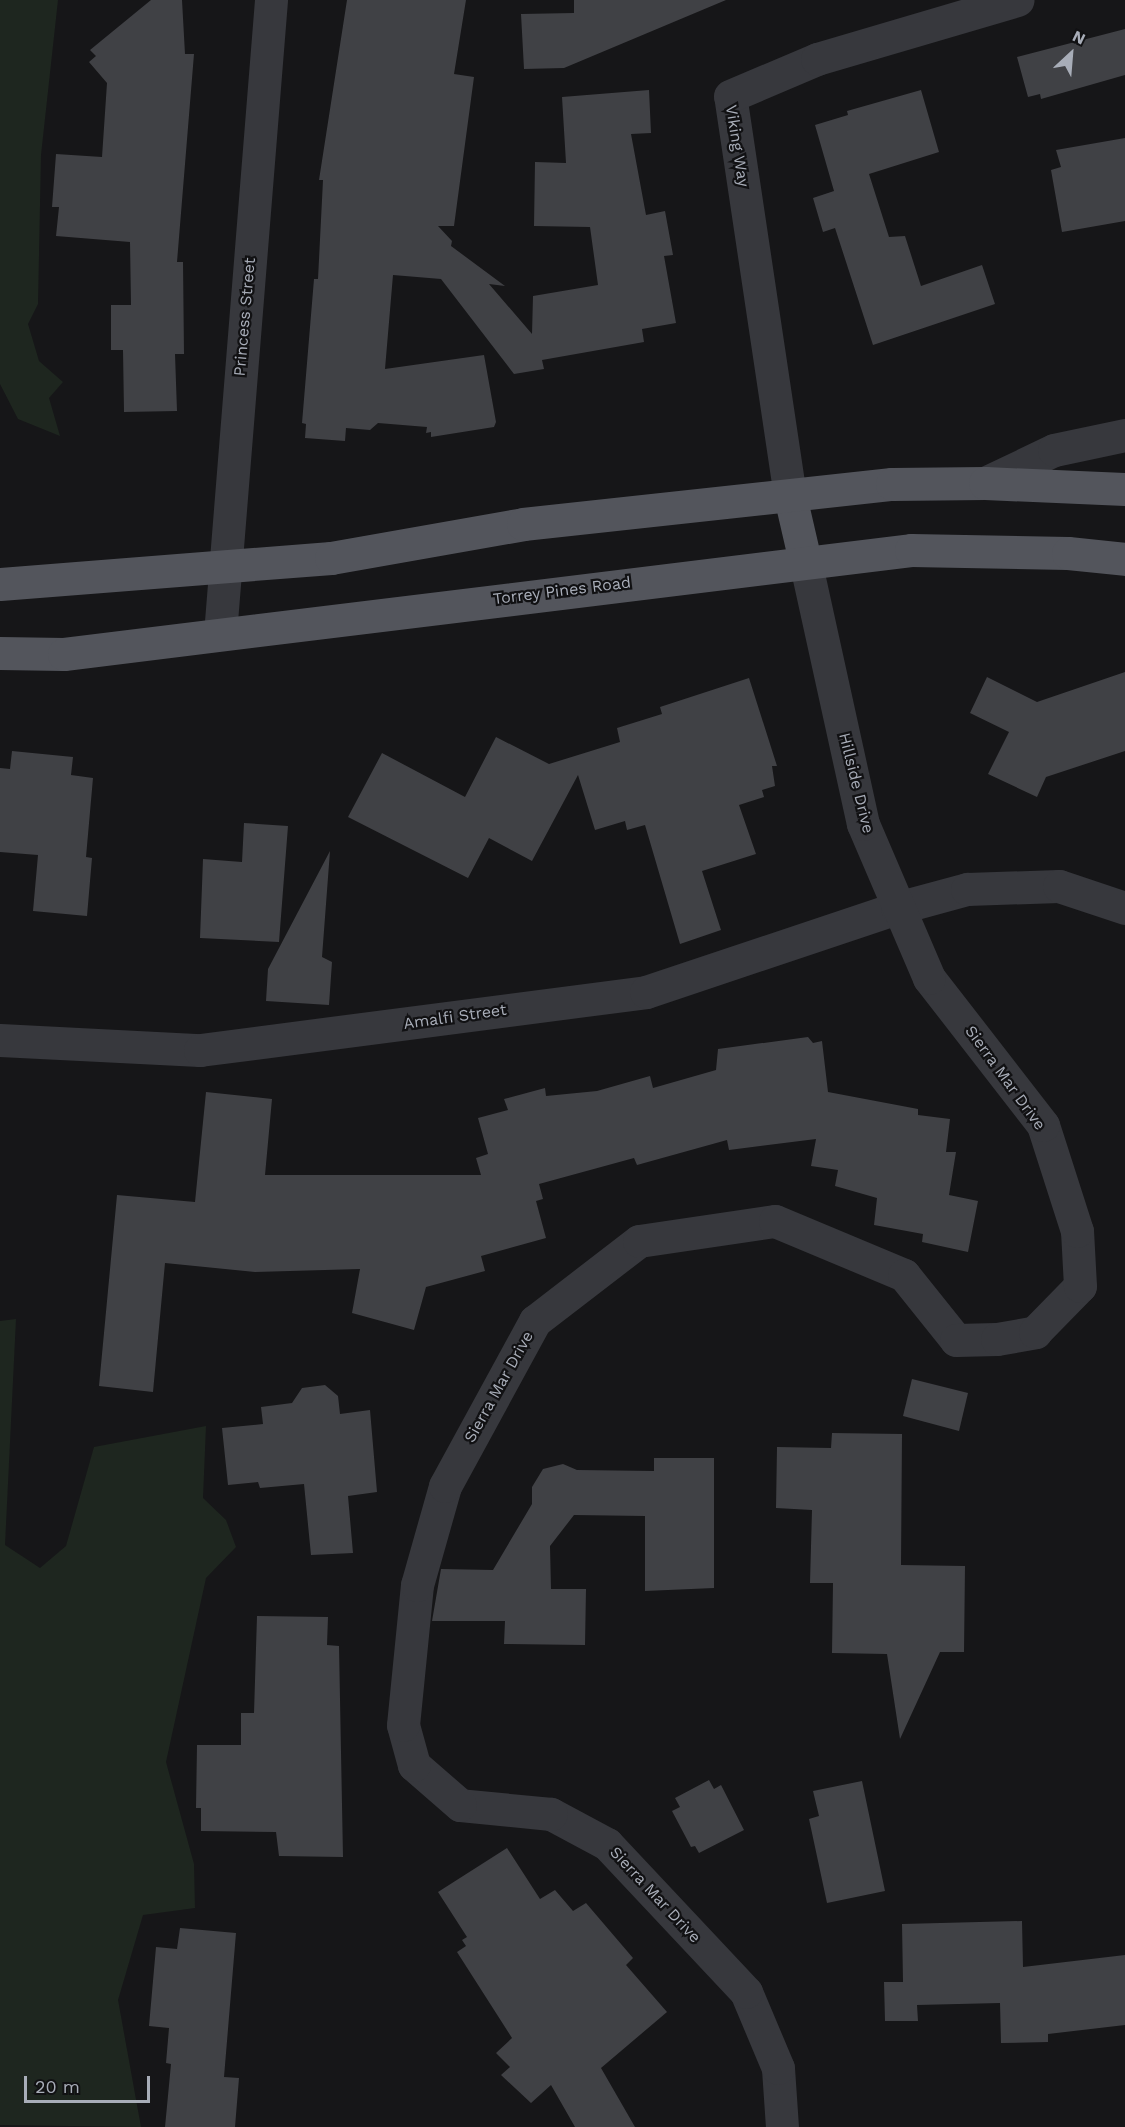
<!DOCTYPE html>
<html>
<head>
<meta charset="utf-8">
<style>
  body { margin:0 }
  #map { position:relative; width:1125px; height:2127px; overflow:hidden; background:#161618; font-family:"Work Sans",sans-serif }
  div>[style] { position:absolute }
  .green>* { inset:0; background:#1e261f }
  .building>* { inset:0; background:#404145 }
  .minor>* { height:33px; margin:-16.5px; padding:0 16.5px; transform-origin:16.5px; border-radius:16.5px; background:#37383d }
  .tertiary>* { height:33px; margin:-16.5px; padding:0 16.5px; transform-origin:16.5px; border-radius:16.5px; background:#37383d }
  .primary>* { height:33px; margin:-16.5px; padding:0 16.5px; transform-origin:16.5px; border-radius:16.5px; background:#53555c }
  span { translate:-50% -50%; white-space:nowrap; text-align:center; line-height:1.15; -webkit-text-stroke:4.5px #111113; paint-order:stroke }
  .street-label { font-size:16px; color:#a8adb8 }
  .north { position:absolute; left:1041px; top:24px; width:60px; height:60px; -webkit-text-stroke:4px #111113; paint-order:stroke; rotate:26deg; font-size:16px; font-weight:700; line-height:24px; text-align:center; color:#a8adb8 }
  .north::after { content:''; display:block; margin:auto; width:21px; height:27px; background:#a8adb8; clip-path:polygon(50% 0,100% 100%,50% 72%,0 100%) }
  .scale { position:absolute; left:24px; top:2076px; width:126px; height:27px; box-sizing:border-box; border:3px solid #a8adb8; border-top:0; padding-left:8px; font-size:18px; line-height:21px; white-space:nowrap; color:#a8adb8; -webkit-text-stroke:4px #111113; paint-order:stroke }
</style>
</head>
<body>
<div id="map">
  <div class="green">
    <div style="clip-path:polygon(0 0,58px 0,41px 155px,38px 304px,28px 324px,39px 361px,63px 382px,49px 398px,60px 436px,18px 419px,0 384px)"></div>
    <div style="clip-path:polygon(16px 1319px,5px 1545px,40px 1568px,66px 1546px,94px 1447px,206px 1426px,203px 1498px,226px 1520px,236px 1547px,206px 1578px,166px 1762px,194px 1864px,195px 1908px,143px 1915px,118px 2000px,141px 2127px,0 2125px,0 1321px)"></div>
  </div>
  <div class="building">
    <div style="clip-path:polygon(151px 0,182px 0,185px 54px,194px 54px,177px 262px,183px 262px,184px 354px,175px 354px,177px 411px,124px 412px,123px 350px,111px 350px,111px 305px,131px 305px,130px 242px,56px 236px,59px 207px,52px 207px,56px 154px,102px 157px,107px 83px,89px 62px,96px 56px,90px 50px)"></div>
    <div style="clip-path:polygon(347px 0,466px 0,454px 74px,474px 77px,454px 226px,438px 226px,452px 241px,451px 246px,505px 286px,489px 284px,532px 334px,533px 296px,598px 285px,590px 227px,534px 226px,535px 162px,566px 163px,562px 97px,649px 90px,651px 133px,631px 134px,646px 215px,665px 211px,673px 255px,664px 256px,676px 323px,642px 329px,644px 342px,542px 360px,544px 369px,514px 374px,441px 279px,393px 275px,385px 369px,484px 355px,496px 422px,494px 427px,431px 437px,431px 432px,426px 433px,427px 427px,378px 423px,370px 430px,346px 428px,345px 441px,305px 438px,306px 424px,302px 423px,314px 279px,318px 279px,323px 180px,319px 180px)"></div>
    <div style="clip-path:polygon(574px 0,726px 0,564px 68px,524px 69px,521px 14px,574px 13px)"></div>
    <div style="clip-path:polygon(1125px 29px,1125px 75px,1041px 99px,1040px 94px,1028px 97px,1017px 57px)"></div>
    <div style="clip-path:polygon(921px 90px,939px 152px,869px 174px,889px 237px,905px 236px,921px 286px,982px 265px,995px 304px,873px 345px,835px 228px,823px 232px,813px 198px,834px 191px,815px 125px,848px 115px,847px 111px)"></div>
    <div style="clip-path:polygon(1125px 138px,1125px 221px,1062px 232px,1051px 170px,1061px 167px,1056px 150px)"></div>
    <div style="clip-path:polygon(1125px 672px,1125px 751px,1046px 777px,1037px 797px,988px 774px,1009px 732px,970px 713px,987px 677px,1037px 702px)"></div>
    <div style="clip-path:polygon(749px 678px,777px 766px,772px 766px,775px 786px,762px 790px,764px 797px,739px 805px,756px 854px,702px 871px,721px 930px,680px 944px,645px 825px,627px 830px,625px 821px,595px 830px,578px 775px,532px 861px,489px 838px,468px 878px,348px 817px,382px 753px,465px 797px,496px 737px,549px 764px,620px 742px,617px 728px,662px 714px,660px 707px)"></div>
    <div style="clip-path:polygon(12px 751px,73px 757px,71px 775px,93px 778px,86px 857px,92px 858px,87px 916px,33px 911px,38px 855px,0 852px,0 768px,10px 769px)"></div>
    <div style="clip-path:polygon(244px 823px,288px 826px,279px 942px,200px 938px,203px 859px,242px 862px)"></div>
    <div style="clip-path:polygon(330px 851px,322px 957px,332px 962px,329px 1005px,266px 1001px,268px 969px)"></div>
    <div style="clip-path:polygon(808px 1037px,813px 1043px,822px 1041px,828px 1092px,918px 1109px,918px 1115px,950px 1119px,946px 1152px,956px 1152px,949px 1195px,978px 1201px,968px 1252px,922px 1242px,923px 1234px,874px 1225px,877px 1198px,835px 1186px,838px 1170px,811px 1166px,816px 1139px,729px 1150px,727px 1140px,637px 1165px,634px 1158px,539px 1184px,543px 1199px,536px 1201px,546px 1238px,481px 1256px,485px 1271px,426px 1287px,414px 1330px,352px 1313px,360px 1269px,255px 1272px,165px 1263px,153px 1392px,99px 1386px,117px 1195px,195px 1202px,206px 1092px,272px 1099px,265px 1175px,481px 1175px,476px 1158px,488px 1154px,478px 1118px,508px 1110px,504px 1099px,545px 1088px,546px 1096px,597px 1091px,650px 1076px,653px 1088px,716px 1070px,718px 1049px)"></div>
    <div style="clip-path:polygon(912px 1379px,968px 1393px,959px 1431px,903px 1416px)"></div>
    <div style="clip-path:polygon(325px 1385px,338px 1396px,340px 1414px,370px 1410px,377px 1492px,348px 1496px,353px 1553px,311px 1555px,304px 1484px,260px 1488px,258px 1482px,228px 1485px,222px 1428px,263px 1424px,261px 1407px,292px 1403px,302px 1388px)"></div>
    <div style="clip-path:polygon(832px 1433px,902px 1434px,901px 1565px,965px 1566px,964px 1652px,940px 1652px,900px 1739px,887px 1654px,832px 1653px,833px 1583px,810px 1583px,812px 1510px,776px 1508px,777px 1447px,831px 1448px)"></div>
    <div style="clip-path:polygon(654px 1458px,714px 1458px,714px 1588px,645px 1591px,645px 1516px,574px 1515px,550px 1546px,551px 1589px,586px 1589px,585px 1645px,504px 1644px,505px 1621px,432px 1621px,441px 1569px,493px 1570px,532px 1504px,532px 1487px,543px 1469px,563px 1464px,577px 1470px,654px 1471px)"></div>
    <div style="clip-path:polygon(257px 1616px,328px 1617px,327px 1645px,339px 1646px,343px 1857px,279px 1856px,276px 1832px,201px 1831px,201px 1808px,196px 1808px,197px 1745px,241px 1745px,241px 1713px,254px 1713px)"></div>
    <div style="clip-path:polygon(709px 1780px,714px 1789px,721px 1785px,744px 1830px,699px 1853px,695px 1846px,691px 1847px,672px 1811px,680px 1807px,675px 1798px)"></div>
    <div style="clip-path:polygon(862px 1781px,885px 1891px,827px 1903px,809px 1819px,819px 1816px,813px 1791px)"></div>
    <div style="clip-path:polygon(507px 1848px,540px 1899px,555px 1890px,573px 1911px,586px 1903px,633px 1958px,626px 1965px,667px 2012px,601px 2068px,635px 2127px,575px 2127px,551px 2085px,531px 2103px,501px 2075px,510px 2067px,496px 2053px,512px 2038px,457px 1952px,466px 1946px,462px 1940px,467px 1937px,438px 1892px)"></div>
    <div style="clip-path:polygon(1022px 1921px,1023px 1967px,1125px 1955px,1125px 2025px,1048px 2034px,1048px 2042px,1001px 2043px,1000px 2003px,917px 2005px,918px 2021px,885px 2021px,884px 1982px,903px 1982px,902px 1924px)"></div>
    <div style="clip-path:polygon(180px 1928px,236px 1933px,224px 2077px,239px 2078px,235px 2127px,165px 2127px,171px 2064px,166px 2063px,169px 2028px,149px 2026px,156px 1947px,177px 1949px)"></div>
  </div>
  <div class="minor">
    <div style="left:985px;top:483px;width:76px;rotate:-25.6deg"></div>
    <div style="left:1054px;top:450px;width:73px;rotate:-11.9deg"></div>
    <div style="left:790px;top:496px;width:404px;rotate:-98.5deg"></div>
    <div style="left:730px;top:96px;width:95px;rotate:-23deg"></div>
    <div style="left:817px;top:59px;width:209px;rotate:-16.4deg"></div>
    <div style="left:0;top:1040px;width:200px;rotate:2.9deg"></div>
    <div style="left:200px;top:1050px;width:450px;rotate:-7.4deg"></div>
    <div style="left:646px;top:992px;width:265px;rotate:-18.5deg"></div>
    <div style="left:897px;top:908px;width:73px;rotate:-15.2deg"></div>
    <div style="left:967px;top:889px;width:92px;rotate:-1.9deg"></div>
    <div style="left:1059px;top:886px;width:70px;rotate:18.4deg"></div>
    <div style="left:782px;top:2127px;width:59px;rotate:-93.9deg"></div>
    <div style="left:778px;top:2068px;width:82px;rotate:-112.8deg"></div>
    <div style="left:746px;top:1992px;width:203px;rotate:-133.2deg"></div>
    <div style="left:607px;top:1844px;width:64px;rotate:-151.8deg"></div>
    <div style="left:551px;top:1814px;width:91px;rotate:-174.4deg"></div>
    <div style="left:460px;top:1805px;width:61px;rotate:-139deg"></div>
    <div style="left:414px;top:1765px;width:41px;rotate:-105.4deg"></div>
    <div style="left:403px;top:1725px;width:141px;rotate:-84.3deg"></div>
    <div style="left:417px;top:1585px;width:103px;rotate:-74.2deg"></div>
    <div style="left:445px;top:1486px;width:188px;rotate:-61.4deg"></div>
    <div style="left:535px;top:1321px;width:131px;rotate:-37.6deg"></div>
    <div style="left:639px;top:1241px;width:137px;rotate:-8.4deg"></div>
    <div style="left:775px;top:1221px;width:140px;rotate:22.7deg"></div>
    <div style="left:904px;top:1275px;width:83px;rotate:51.3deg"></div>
    <div style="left:956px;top:1340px;width:41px;rotate:-1.4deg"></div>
    <div style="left:997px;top:1339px;width:39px;rotate:-10deg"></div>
    <div style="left:1035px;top:1332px;width:64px;rotate:-45.6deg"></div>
    <div style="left:1080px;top:1286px;width:55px;rotate:-93.1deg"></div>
    <div style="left:1077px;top:1231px;width:111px;rotate:-107.8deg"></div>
    <div style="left:1043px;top:1125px;width:186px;rotate:-127.8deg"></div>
    <div style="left:929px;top:978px;width:168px;rotate:-113.2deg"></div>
    <div style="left:863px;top:824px;width:269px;rotate:-102.4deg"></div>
  </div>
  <div class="tertiary">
    <div style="left:220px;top:634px;width:636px;rotate:-85.4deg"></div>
  </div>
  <div class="primary">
    <div style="left:790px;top:496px;width:67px;rotate:77deg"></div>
    <div style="left:0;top:584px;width:332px;rotate:-4.5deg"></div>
    <div style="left:331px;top:558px;width:195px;rotate:-10deg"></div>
    <div style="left:523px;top:524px;width:371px;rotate:-6.2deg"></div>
    <div style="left:892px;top:484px;width:93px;rotate:-0.6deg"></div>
    <div style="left:985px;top:483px;width:140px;rotate:2.5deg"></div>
    <div style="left:0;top:653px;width:64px;rotate:0.9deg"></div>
    <div style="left:64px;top:654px;width:853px;rotate:-7deg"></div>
    <div style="left:911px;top:550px;width:157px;rotate:1.1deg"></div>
    <div style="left:1068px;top:553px;width:57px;rotate:6deg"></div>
  </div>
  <div class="street-label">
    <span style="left:737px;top:146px;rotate:81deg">Viking Way</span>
    <span style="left:245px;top:317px;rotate:-85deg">Princess Street</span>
    <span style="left:562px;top:591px;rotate:-7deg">Torrey Pines Road</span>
    <span style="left:856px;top:783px;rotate:76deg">Hillside Drive</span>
    <span style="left:455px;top:1017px;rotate:-8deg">Amalfi Street</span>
    <span style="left:1005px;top:1078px;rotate:54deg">Sierra Mar Drive</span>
    <span style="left:499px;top:1387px;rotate:-61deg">Sierra Mar Drive</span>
    <span style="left:655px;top:1895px;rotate:47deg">Sierra Mar Drive</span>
  </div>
  <div class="north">N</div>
  <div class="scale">20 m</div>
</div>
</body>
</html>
